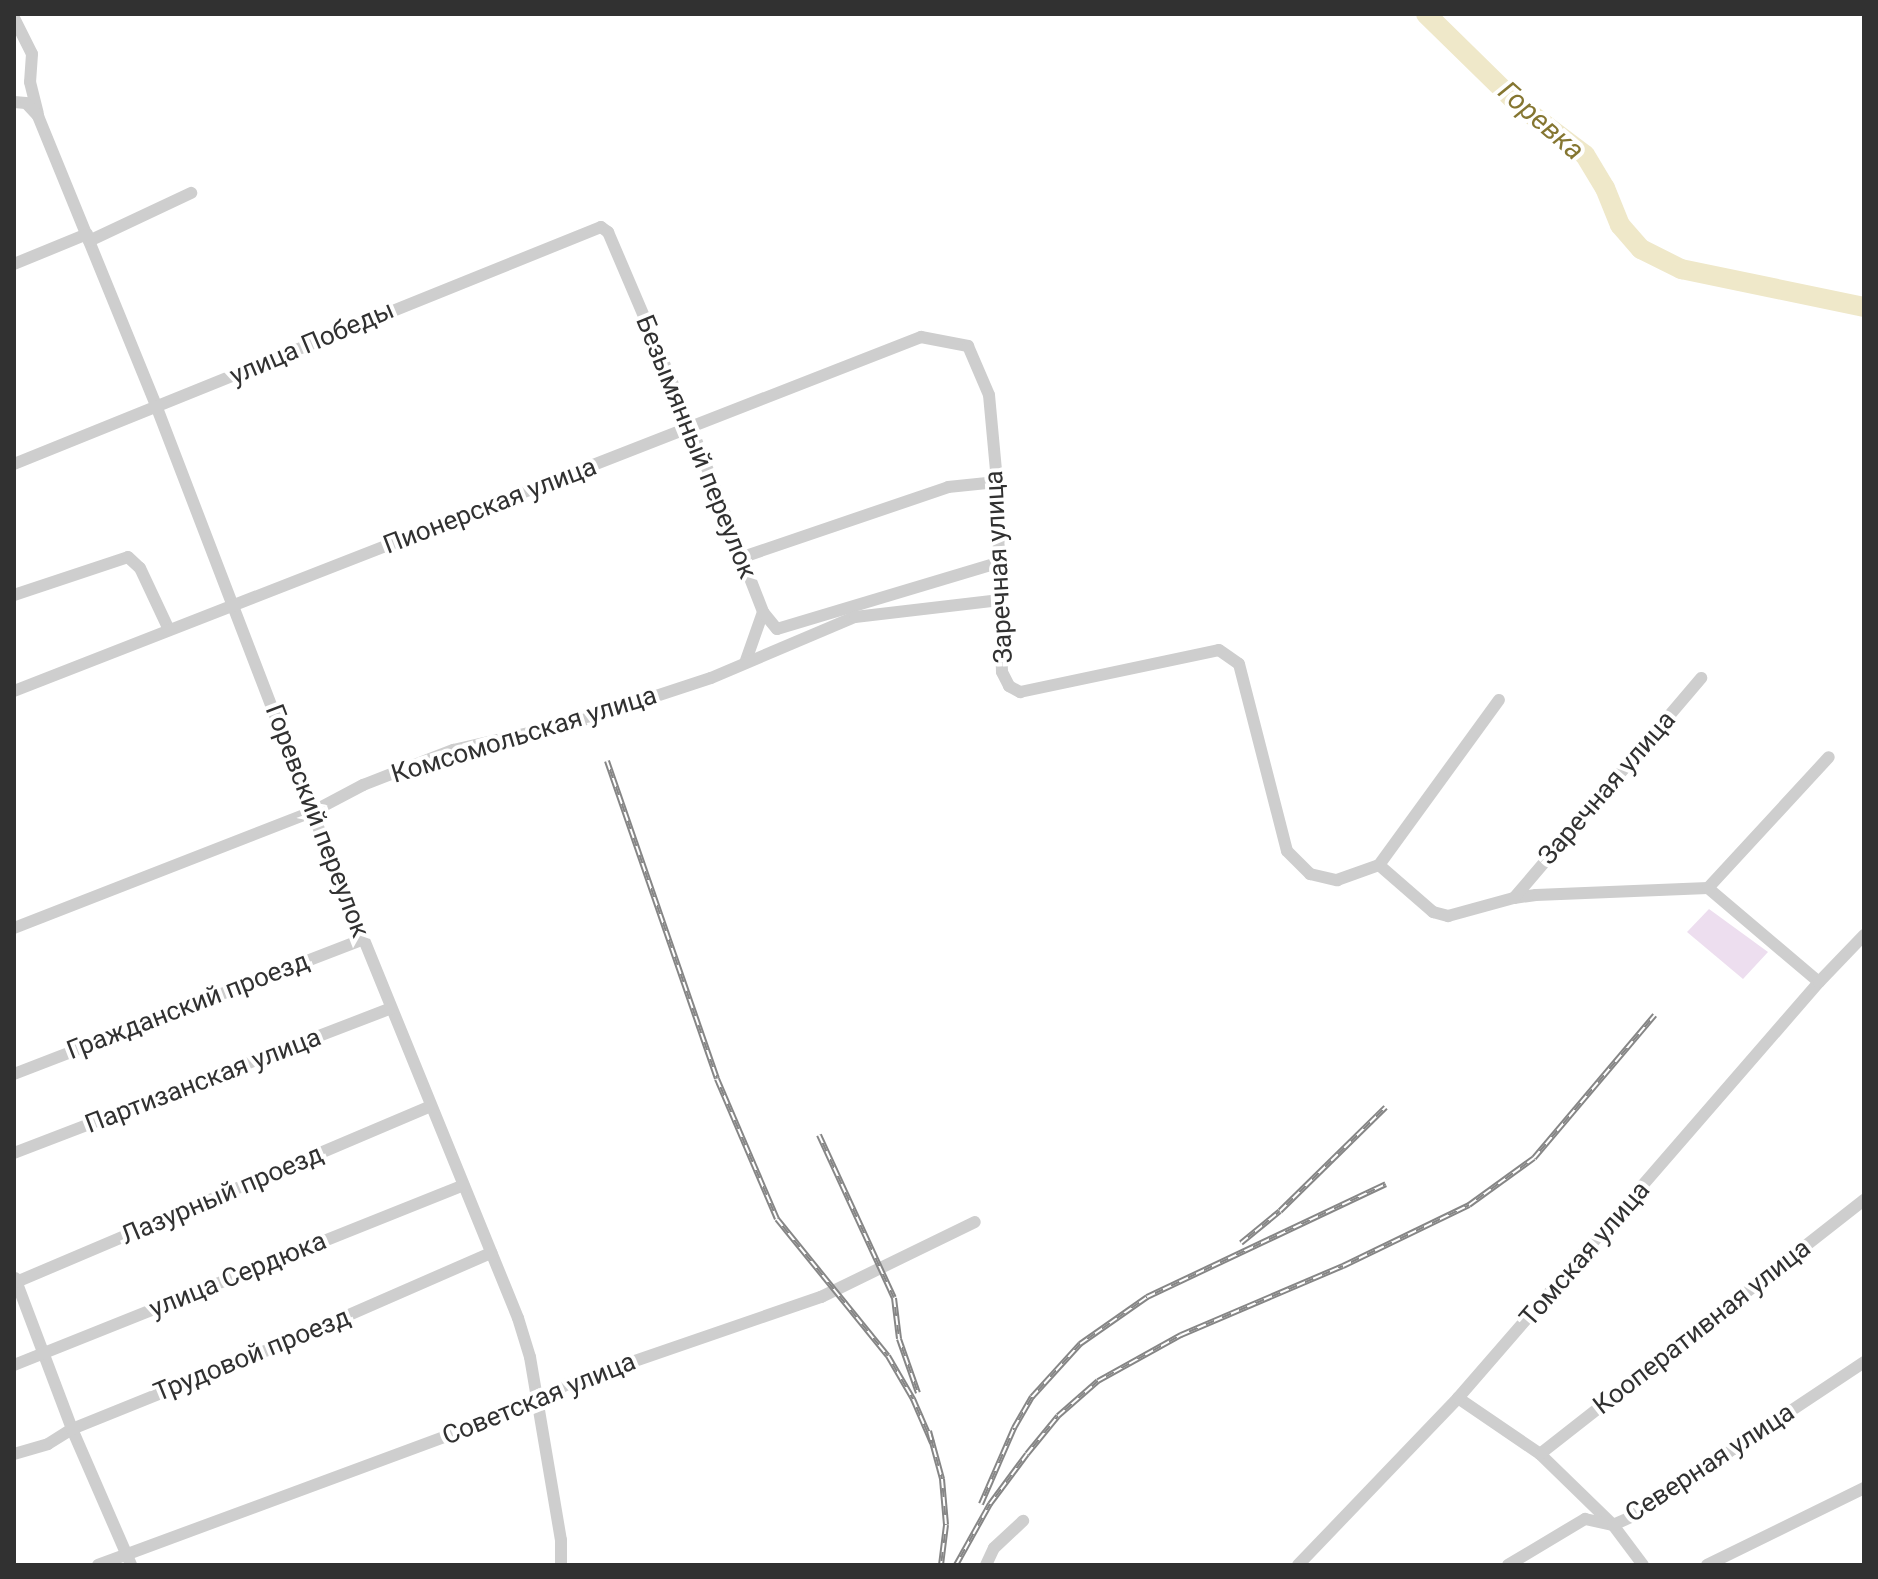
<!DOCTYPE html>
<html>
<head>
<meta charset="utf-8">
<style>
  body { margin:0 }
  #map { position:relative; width:1878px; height:1579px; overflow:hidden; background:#fff; font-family:Roboto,sans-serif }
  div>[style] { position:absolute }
  .green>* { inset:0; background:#eddeef }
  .river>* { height:20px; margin:-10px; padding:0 10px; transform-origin:10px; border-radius:10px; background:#efe8c9 }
  .street>* { height:12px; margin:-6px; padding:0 6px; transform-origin:6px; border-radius:6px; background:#cecece }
  .rail>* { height:6px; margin-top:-3px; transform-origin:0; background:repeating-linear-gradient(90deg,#fff 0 9px,#868686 0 18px); box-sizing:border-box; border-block:2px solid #868686 }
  span { translate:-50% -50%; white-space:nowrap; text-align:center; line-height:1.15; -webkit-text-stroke:8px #fff; paint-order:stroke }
  .street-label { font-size:26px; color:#313131 }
  .water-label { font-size:28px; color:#857631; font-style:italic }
  .frame { position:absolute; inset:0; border:16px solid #313131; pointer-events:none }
</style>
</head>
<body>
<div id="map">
  <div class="green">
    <div style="clip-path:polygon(1709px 909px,1768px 952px,1743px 979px,1687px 932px)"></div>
  </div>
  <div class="river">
    <div style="left:1426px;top:14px;width:132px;rotate:44.4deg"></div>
    <div style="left:1520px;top:106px;width:81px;rotate:37deg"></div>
    <div style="left:1585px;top:155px;width:39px;rotate:59deg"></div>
    <div style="left:1605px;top:188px;width:40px;rotate:68deg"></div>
    <div style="left:1620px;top:225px;width:32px;rotate:49deg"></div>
    <div style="left:1641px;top:249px;width:45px;rotate:26.6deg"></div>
    <div style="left:1681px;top:269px;width:187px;rotate:11.7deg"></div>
  </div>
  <div class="street">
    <div style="left:14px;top:18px;width:40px;rotate:63.4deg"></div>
    <div style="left:32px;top:54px;width:28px;rotate:94deg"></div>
    <div style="left:30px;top:82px;width:32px;rotate:76deg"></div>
    <div style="left:14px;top:102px;width:12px;rotate:5deg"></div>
    <div style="left:26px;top:103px;width:18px;rotate:47deg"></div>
    <div style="left:38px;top:116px;width:315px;rotate:67.8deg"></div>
    <div style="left:157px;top:408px;width:433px;rotate:69deg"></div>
    <div style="left:312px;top:812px;width:546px;rotate:67.85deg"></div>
    <div style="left:518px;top:1318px;width:41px;rotate:72.9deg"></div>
    <div style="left:530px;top:1357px;width:186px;rotate:80.4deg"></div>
    <div style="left:561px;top:1540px;width:25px;rotate:90deg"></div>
    <div style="left:89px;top:241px;width:113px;rotate:-25.2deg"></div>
    <div style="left:14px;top:264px;width:79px;rotate:-22.3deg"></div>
    <div style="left:14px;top:464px;width:633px;rotate:-21.99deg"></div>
    <div style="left:601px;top:227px;width:9px;rotate:36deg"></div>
    <div style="left:608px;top:232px;width:212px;rotate:66.9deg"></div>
    <div style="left:691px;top:427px;width:199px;rotate:68.7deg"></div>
    <div style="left:763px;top:612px;width:54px;rotate:109.4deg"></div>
    <div style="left:740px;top:558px;width:220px;rotate:-18.8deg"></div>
    <div style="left:948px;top:487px;width:49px;rotate:-5.8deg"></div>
    <div style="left:14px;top:595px;width:120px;rotate:-18.4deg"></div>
    <div style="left:128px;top:557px;width:16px;rotate:43deg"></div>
    <div style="left:140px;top:568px;width:68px;rotate:64.9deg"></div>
    <div style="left:763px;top:612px;width:22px;rotate:51deg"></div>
    <div style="left:777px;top:629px;width:230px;rotate:-16.7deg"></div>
    <div style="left:14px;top:691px;width:974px;rotate:-21.32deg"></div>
    <div style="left:921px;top:337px;width:48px;rotate:10.8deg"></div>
    <div style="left:968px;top:346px;width:53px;rotate:66.8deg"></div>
    <div style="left:989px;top:395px;width:87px;rotate:84.7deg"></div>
    <div style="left:997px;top:482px;width:190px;rotate:88.5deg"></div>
    <div style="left:1002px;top:672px;width:16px;rotate:63deg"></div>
    <div style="left:1009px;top:686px;width:13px;rotate:29deg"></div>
    <div style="left:1020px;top:692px;width:203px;rotate:-11.9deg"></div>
    <div style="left:1219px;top:650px;width:24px;rotate:35deg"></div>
    <div style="left:1239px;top:664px;width:193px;rotate:75.6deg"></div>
    <div style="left:1287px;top:851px;width:33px;rotate:45deg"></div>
    <div style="left:1310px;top:874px;width:28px;rotate:13deg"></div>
    <div style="left:1337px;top:880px;width:45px;rotate:-19.7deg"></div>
    <div style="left:1379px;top:865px;width:204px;rotate:-54deg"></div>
    <div style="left:1379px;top:865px;width:72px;rotate:41deg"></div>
    <div style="left:1433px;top:912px;width:16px;rotate:15deg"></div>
    <div style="left:1448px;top:916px;width:68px;rotate:-15.3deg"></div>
    <div style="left:1514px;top:898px;width:22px;rotate:-8deg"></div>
    <div style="left:1536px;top:895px;width:172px;rotate:-2.3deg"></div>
    <div style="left:1708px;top:888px;width:145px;rotate:40.3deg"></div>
    <div style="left:1708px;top:888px;width:178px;rotate:-47.3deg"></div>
    <div style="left:1514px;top:898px;width:289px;rotate:-49.6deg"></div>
    <div style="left:14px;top:928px;width:320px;rotate:-21.3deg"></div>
    <div style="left:312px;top:812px;width:58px;rotate:-27.9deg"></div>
    <div style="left:363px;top:785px;width:97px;rotate:-21.3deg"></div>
    <div style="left:453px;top:750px;width:124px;rotate:-12.6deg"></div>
    <div style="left:574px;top:723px;width:144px;rotate:-18.2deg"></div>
    <div style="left:711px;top:678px;width:156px;rotate:-23deg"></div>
    <div style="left:855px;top:617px;width:146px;rotate:-6.7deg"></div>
    <div style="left:14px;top:1074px;width:374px;rotate:-21.1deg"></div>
    <div style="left:14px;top:1153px;width:404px;rotate:-21deg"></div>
    <div style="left:15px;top:1278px;width:161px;rotate:69.3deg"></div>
    <div style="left:72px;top:1429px;width:148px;rotate:66.5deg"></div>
    <div style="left:14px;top:1283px;width:453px;rotate:-23deg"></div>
    <div style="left:14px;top:1365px;width:484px;rotate:-21.8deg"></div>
    <div style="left:1458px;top:1398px;width:99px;rotate:34.3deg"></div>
    <div style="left:1540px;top:1454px;width:102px;rotate:44.2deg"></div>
    <div style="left:1613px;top:1525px;width:50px;rotate:53.1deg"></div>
    <div style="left:14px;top:1454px;width:35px;rotate:-16deg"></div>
    <div style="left:48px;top:1444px;width:28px;rotate:-32deg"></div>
    <div style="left:72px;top:1429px;width:232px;rotate:-22deg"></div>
    <div style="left:287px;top:1342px;width:223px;rotate:-23.6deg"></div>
    <div style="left:1540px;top:1454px;width:412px;rotate:-38.1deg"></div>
    <div style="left:98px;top:1565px;width:439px;rotate:-20.3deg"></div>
    <div style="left:510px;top:1413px;width:65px;rotate:-26.6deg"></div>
    <div style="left:568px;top:1384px;width:268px;rotate:-19deg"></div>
    <div style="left:821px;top:1297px;width:171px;rotate:-26deg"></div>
    <div style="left:986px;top:1565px;width:19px;rotate:-65deg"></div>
    <div style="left:994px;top:1548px;width:40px;rotate:-43deg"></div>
    <div style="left:1298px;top:1565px;width:231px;rotate:-46.2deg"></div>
    <div style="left:1458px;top:1398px;width:551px;rotate:-49.05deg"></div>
    <div style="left:1819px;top:982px;width:65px;rotate:-46.2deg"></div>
    <div style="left:1508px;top:1565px;width:90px;rotate:-30.9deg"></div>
    <div style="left:1585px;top:1519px;width:29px;rotate:12deg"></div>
    <div style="left:1613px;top:1525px;width:20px;rotate:-24deg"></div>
    <div style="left:1631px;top:1517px;width:280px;rotate:-33.6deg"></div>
    <div style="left:1707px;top:1565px;width:175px;rotate:-26.1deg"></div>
  </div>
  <div class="rail">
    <div style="left:607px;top:761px;width:336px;rotate:70.9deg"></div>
    <div style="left:717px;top:1079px;width:152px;rotate:66.8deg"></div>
    <div style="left:777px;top:1219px;width:176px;rotate:51deg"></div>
    <div style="left:888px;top:1356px;width:50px;rotate:59.8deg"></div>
    <div style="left:913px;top:1399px;width:48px;rotate:66.6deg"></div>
    <div style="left:819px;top:1135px;width:179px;rotate:65.3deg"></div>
    <div style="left:894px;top:1298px;width:41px;rotate:83deg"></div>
    <div style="left:899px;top:1339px;width:57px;rotate:70.6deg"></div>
    <div style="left:1241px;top:1243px;width:50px;rotate:-39.4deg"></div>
    <div style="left:1280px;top:1211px;width:148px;rotate:-44.5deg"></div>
    <div style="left:929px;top:1431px;width:50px;rotate:74.8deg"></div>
    <div style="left:942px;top:1479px;width:46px;rotate:85deg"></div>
    <div style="left:946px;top:1525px;width:40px;rotate:97.1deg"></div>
    <div style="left:981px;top:1504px;width:83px;rotate:-66.5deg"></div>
    <div style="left:1014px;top:1428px;width:36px;rotate:-60deg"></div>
    <div style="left:1032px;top:1397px;width:72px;rotate:-47.8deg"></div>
    <div style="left:1080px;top:1344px;width:82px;rotate:-35deg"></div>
    <div style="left:1147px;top:1297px;width:264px;rotate:-25.3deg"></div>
    <div style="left:956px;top:1565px;width:70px;rotate:-60.9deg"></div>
    <div style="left:990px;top:1504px;width:62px;rotate:-53.5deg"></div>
    <div style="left:1027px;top:1454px;width:49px;rotate:-50.8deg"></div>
    <div style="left:1058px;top:1416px;width:53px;rotate:-41.2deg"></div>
    <div style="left:1098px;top:1381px;width:95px;rotate:-29deg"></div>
    <div style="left:1181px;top:1335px;width:176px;rotate:-23.1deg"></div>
    <div style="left:1343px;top:1266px;width:140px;rotate:-25.8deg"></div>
    <div style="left:1469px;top:1205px;width:80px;rotate:-35.9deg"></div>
    <div style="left:1534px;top:1158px;width:187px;rotate:-49.8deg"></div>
  </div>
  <div class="street-label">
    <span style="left:312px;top:343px;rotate:-23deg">улица Победы</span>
    <span style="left:696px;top:447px;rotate:68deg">Безымянный переулок</span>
    <span style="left:490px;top:506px;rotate:-21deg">Пионерская улица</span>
    <span style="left:999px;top:567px;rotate:-93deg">Заречная улица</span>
    <span style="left:524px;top:735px;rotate:-17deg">Комсомольская улица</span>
    <span style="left:1607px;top:788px;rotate:-49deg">Заречная улица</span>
    <span style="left:317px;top:821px;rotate:69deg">Горевский переулок</span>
    <span style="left:188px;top:1006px;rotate:-21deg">Гражданский проезд</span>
    <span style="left:203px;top:1081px;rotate:-21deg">Партизанская улица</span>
    <span style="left:222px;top:1195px;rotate:-23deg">Лазурный проезд</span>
    <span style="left:1585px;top:1254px;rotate:-49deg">Томская улица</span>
    <span style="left:238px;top:1275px;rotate:-22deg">улица Сердюка</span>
    <span style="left:1702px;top:1327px;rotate:-38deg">Кооперативная улица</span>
    <span style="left:252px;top:1355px;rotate:-22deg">Трудовой проезд</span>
    <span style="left:539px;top:1399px;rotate:-22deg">Советская улица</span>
    <span style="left:1710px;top:1463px;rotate:-33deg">Северная улица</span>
  </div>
  <div class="water-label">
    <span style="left:1541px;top:121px;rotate:41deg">Горевка</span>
  </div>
  <div class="frame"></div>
</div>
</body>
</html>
